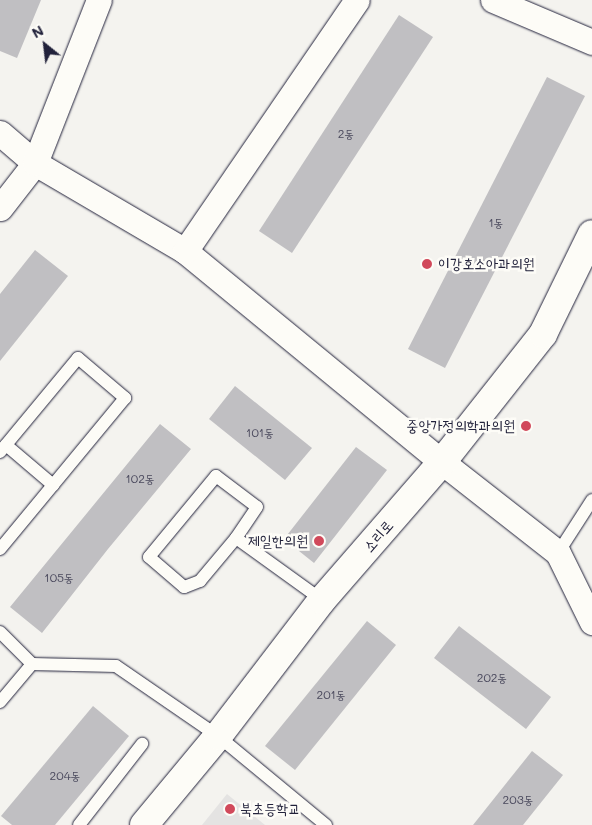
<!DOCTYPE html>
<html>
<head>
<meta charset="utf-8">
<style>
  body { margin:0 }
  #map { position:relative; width:592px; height:825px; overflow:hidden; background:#f4f3ef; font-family:Mali,"Poor Story",sans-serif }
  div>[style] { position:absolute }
  .built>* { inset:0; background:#e4e3e2 }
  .building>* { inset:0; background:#c0bfc2 }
  .roads { filter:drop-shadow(0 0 1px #22223b) drop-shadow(0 0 1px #22223b) }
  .service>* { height:12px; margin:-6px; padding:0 6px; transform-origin:6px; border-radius:6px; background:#fdfcf7 }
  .minor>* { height:25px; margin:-12.5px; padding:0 12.5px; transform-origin:12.5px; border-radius:12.5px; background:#fdfcf7 }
  .tertiary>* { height:28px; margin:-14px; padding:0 14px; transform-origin:14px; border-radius:14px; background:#fdfcf7 }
  .dots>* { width:14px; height:14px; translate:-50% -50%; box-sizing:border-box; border:2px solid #fdfcf7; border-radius:50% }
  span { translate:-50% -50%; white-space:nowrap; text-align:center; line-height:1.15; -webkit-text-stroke:5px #fdfcf7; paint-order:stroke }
  .number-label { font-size:12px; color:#4a495d }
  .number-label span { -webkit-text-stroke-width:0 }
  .poi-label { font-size:15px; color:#22223b }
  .left { translate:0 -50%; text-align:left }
  .right { translate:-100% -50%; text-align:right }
  .street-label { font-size:15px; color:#22223b }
  .north { position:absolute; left:20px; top:20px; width:50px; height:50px; -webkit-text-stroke:4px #fdfcf7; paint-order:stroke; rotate:331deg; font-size:14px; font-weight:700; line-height:20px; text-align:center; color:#22223b }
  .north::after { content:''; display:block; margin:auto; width:18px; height:22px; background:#22223b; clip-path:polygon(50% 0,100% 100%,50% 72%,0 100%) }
</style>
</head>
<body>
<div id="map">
  <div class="built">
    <div style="clip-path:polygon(227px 794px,265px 825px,202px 825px)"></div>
  </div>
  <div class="building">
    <div style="clip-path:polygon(0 0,41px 0,17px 58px,0 51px)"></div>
    <div style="clip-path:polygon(399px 15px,433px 37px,292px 253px,259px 231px)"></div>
    <div style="clip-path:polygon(547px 77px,585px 96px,445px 368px,408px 349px)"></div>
    <div style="clip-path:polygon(35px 250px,68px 276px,0 361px,0 294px)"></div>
    <div style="clip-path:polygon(235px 386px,312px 448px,285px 480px,209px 419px)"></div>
    <div style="clip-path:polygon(160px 424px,191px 449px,108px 549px,42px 633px,10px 607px)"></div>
    <div style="clip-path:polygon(356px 447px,387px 470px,314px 563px,284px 539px)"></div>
    <div style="clip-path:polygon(367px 621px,396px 645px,295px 770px,265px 746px)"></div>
    <div style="clip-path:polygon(459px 626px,551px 697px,526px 729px,434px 658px)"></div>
    <div style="clip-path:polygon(93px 706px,129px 736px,55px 825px,12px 825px,1px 816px)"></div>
    <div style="clip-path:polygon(532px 751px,563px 775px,523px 825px,473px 825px)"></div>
  </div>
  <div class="roads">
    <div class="service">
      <div style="left:6px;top:445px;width:62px;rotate:40.4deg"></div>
      <div style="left:0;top:452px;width:122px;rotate:-50.3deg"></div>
      <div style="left:78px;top:358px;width:62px;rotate:40.4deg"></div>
      <div style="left:125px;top:398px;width:196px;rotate:129.6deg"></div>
      <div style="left:216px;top:476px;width:51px;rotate:37.1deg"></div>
      <div style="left:257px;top:507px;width:37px;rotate:124deg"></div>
      <div style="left:236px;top:538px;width:56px;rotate:129.9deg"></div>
      <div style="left:200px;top:581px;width:17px;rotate:159deg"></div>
      <div style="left:184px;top:587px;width:46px;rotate:-139.4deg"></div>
      <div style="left:149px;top:557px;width:105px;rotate:-50.4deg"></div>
      <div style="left:236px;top:538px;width:106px;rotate:35.8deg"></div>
      <div style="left:558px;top:553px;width:63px;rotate:-57.3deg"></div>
      <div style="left:0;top:632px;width:45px;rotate:45deg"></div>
      <div style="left:32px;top:664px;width:84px;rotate:1.4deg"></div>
      <div style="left:116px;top:666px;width:124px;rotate:34.5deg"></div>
      <div style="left:218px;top:736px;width:140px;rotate:39.5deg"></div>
      <div style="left:0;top:702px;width:50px;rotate:-49.9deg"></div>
      <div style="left:79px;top:825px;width:103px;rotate:-52.1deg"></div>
    </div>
    <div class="minor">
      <div style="left:493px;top:0;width:108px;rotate:23deg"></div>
      <div style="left:0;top:133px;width:46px;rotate:40.6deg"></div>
      <div style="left:35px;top:163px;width:174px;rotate:30.4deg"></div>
      <div style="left:185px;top:251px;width:333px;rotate:39.4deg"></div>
      <div style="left:442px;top:462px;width:147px;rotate:38.1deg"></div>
      <div style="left:558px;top:553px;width:77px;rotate:63.8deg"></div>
      <div style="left:0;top:208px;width:57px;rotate:-52.1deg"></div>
      <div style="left:35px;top:163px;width:175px;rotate:-68.6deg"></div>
      <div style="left:185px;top:251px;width:304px;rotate:-55.6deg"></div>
    </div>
    <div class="tertiary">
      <div style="left:144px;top:825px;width:116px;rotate:-50.3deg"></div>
      <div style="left:218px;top:736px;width:171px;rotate:-52.6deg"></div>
      <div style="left:322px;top:600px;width:183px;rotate:-49deg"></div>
      <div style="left:442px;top:462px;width:163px;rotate:-51.7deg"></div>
      <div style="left:543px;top:334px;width:111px;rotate:-63.9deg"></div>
    </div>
  </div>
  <div class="dots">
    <div style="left:427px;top:264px;background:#d1495b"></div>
    <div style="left:526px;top:426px;background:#d1495b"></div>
    <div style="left:319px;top:541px;background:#d1495b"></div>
    <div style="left:230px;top:809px;background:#d1495b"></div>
  </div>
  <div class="number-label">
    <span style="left:346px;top:134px">2동</span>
    <span style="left:496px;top:223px">1동</span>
    <span style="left:260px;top:433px">101동</span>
    <span style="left:140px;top:479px">102동</span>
    <span style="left:59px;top:578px">105동</span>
    <span style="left:492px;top:678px">202동</span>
    <span style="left:331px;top:695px">201동</span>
    <span style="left:65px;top:776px">204동</span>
    <span style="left:518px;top:800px">203동</span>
  </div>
  <div class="poi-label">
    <span class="left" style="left:438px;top:264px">이강호소아과의원</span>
    <span class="right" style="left:515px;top:426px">중앙가정의학과의원</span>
    <span class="right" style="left:308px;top:541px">제일한의원</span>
    <span class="left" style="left:240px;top:809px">북초등학교</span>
  </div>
  <div class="street-label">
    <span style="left:378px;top:536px;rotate:-49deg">소리로</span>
  </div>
  <div class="north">N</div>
</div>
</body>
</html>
